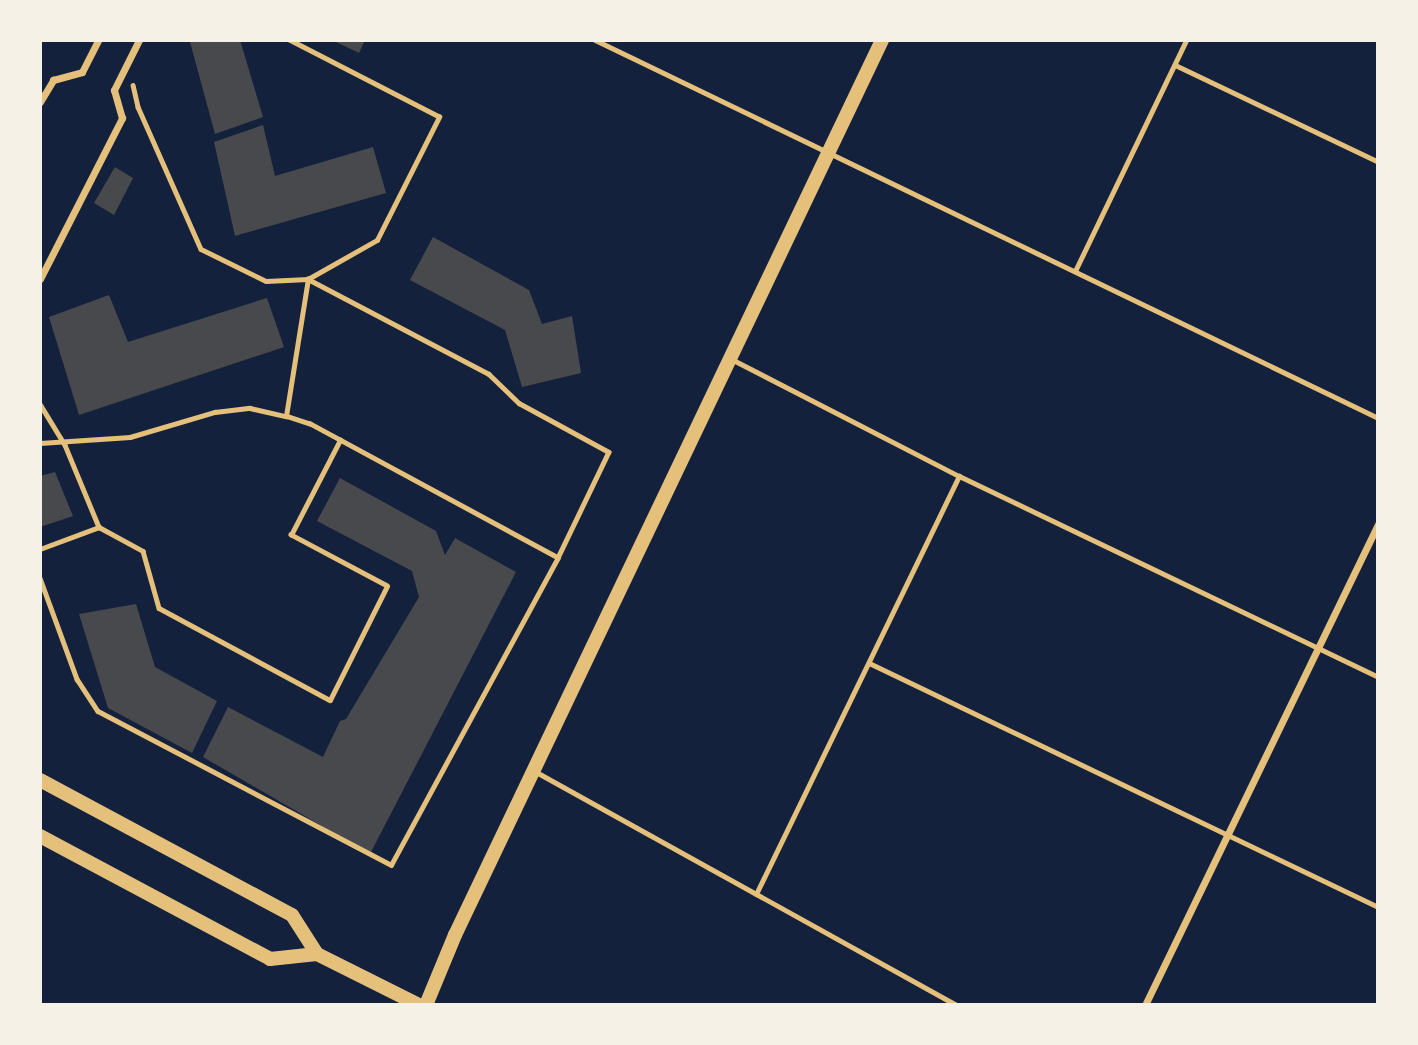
<!DOCTYPE html>
<html>
<head>
<meta charset="utf-8">
<style>
  body { margin:0 }
  #map { position:relative; width:1418px; height:1045px; overflow:hidden; background:#14213d; font-family:Manrope,sans-serif }
  div>[style] { position:absolute }
  .building>* { inset:0; background:#48494c }
  .path>* { height:4.5px; margin:-2.25px; padding:0 2.25px; transform-origin:2.25px; border-radius:2.25px; background:#e5c07b }
  .service>* { height:5px; margin:-2.5px; padding:0 2.5px; transform-origin:2.5px; border-radius:2.5px; background:#e5c07b }
  .minor>* { height:7px; margin:-3.5px; padding:0 3.5px; transform-origin:3.5px; border-radius:3.5px; background:#e5c07b }
  .secondary>* { height:14px; margin:-7px; padding:0 7px; transform-origin:7px; border-radius:7px; background:#e5c07b }
  span { translate:-50% -50%; white-space:nowrap; text-align:center; line-height:1.15; -webkit-text-stroke:5px #f6f1e7; paint-order:stroke }
  .frame { position:absolute; inset:0; border:42px solid #f6f1e7; pointer-events:none }
</style>
</head>
<body>
<div id="map">
  <div class="building">
    <div style="clip-path:polygon(240px 40px,263px 117px,215px 134px,190px 42px)"></div>
    <div style="clip-path:polygon(332px 40px,365px 40px,359px 53px)"></div>
    <div style="clip-path:polygon(263px 125px,275px 176px,373px 147px,386px 193px,235px 236px,214px 142px)"></div>
    <div style="clip-path:polygon(115px 167px,133px 178px,114px 215px,94px 203px)"></div>
    <div style="clip-path:polygon(433px 237px,529px 290px,542px 324px,572px 316px,581px 373px,522px 387px,505px 330px,410px 280px)"></div>
    <div style="clip-path:polygon(109px 295px,128px 342px,267px 298px,284px 347px,79px 415px,49px 317px)"></div>
    <div style="clip-path:polygon(55px 472px,73px 516px,40px 527px,40px 476px)"></div>
    <div style="clip-path:polygon(340px 478px,436px 531px,445px 555px,455px 538px,516px 572px,370px 854px,203px 757px,228px 707px,323px 757px,340px 721px,346px 719px,419px 597px,412px 571px,317px 521px)"></div>
    <div style="clip-path:polygon(136px 604px,155px 667px,217px 701px,192px 753px,108px 708px,79px 614px)"></div>
  </div>
  <div class="path">
    <div style="left:133px;top:85px;width:23px;rotate:77deg"></div>
    <div style="left:138px;top:107px;width:155px;rotate:66.1deg"></div>
    <div style="left:201px;top:249px;width:72px;rotate:26.2deg"></div>
    <div style="left:266px;top:281px;width:42px;rotate:-2.7deg"></div>
    <div style="left:308px;top:279px;width:79px;rotate:-29.5deg"></div>
    <div style="left:377px;top:240px;width:138px;rotate:-63.2deg"></div>
    <div style="left:439px;top:117px;width:169px;rotate:-152.8deg"></div>
    <div style="left:40px;top:404px;width:48px;rotate:58.6deg"></div>
    <div style="left:65px;top:445px;width:89px;rotate:67.5deg"></div>
    <div style="left:99px;top:527px;width:50px;rotate:28.6deg"></div>
    <div style="left:143px;top:551px;width:59px;rotate:74.3deg"></div>
    <div style="left:159px;top:608px;width:194px;rotate:28.3deg"></div>
    <div style="left:330px;top:700px;width:127px;rotate:-63.4deg"></div>
    <div style="left:387px;top:586px;width:109px;rotate:-152deg"></div>
    <div style="left:291px;top:535px;width:107px;rotate:-62.7deg"></div>
    <div style="left:40px;top:443px;width:90px;rotate:-3.8deg"></div>
    <div style="left:130px;top:437px;width:89px;rotate:-16.4deg"></div>
    <div style="left:215px;top:412px;width:35px;rotate:-7deg"></div>
    <div style="left:250px;top:408px;width:37px;rotate:13deg"></div>
    <div style="left:40px;top:549px;width:63px;rotate:-20.4deg"></div>
    <div style="left:40px;top:578px;width:108px;rotate:69.9deg"></div>
    <div style="left:77px;top:679px;width:38px;rotate:57deg"></div>
    <div style="left:98px;top:711px;width:331px;rotate:27.7deg"></div>
    <div style="left:391px;top:865px;width:349px;rotate:-61.5deg"></div>
    <div style="left:558px;top:558px;width:282px;rotate:-151.6deg"></div>
    <div style="left:310px;top:424px;width:25px;rotate:-162deg"></div>
    <div style="left:286px;top:416px;width:139px;rotate:-80.9deg"></div>
    <div style="left:308px;top:279px;width:204px;rotate:27.7deg"></div>
    <div style="left:489px;top:374px;width:42px;rotate:44deg"></div>
    <div style="left:519px;top:403px;width:102px;rotate:28.6deg"></div>
    <div style="left:609px;top:452px;width:118px;rotate:115.7deg"></div>
  </div>
  <div class="service">
    <div style="left:595px;top:40px;width:869px;rotate:25.77deg"></div>
    <div style="left:1175px;top:65px;width:225px;rotate:25.5deg"></div>
    <div style="left:1075px;top:271px;width:256px;rotate:-64.3deg"></div>
    <div style="left:733px;top:360px;width:254px;rotate:27.2deg"></div>
    <div style="left:959px;top:476px;width:465px;rotate:25.6deg"></div>
    <div style="left:869px;top:663px;width:564px;rotate:25.61deg"></div>
    <div style="left:536px;top:772px;width:481px;rotate:29deg"></div>
    <div style="left:756px;top:894px;width:465px;rotate:-64.1deg"></div>
  </div>
  <div class="minor">
    <div style="left:40px;top:102px;width:26px;rotate:-59deg"></div>
    <div style="left:53px;top:80px;width:30px;rotate:-15deg"></div>
    <div style="left:82px;top:72px;width:36px;rotate:-63deg"></div>
    <div style="left:40px;top:279px;width:181px;rotate:-63deg"></div>
    <div style="left:122px;top:118px;width:29px;rotate:-106deg"></div>
    <div style="left:114px;top:90px;width:56px;rotate:-63.4deg"></div>
    <div style="left:1145px;top:1005px;width:534px;rotate:-64.15deg"></div>
  </div>
  <div class="secondary">
    <div style="left:40px;top:780px;width:286px;rotate:28.2deg"></div>
    <div style="left:292px;top:915px;width:46px;rotate:57.3deg"></div>
    <div style="left:317px;top:954px;width:114px;rotate:26.6deg"></div>
    <div style="left:40px;top:836px;width:261px;rotate:28.1deg"></div>
    <div style="left:270px;top:959px;width:47px;rotate:-6.1deg"></div>
    <div style="left:426px;top:1005px;width:76px;rotate:-67.5deg"></div>
    <div style="left:455px;top:935px;width:992px;rotate:-64.49deg"></div>
  </div>
  <div class="frame"></div>
</div>
</body>
</html>
